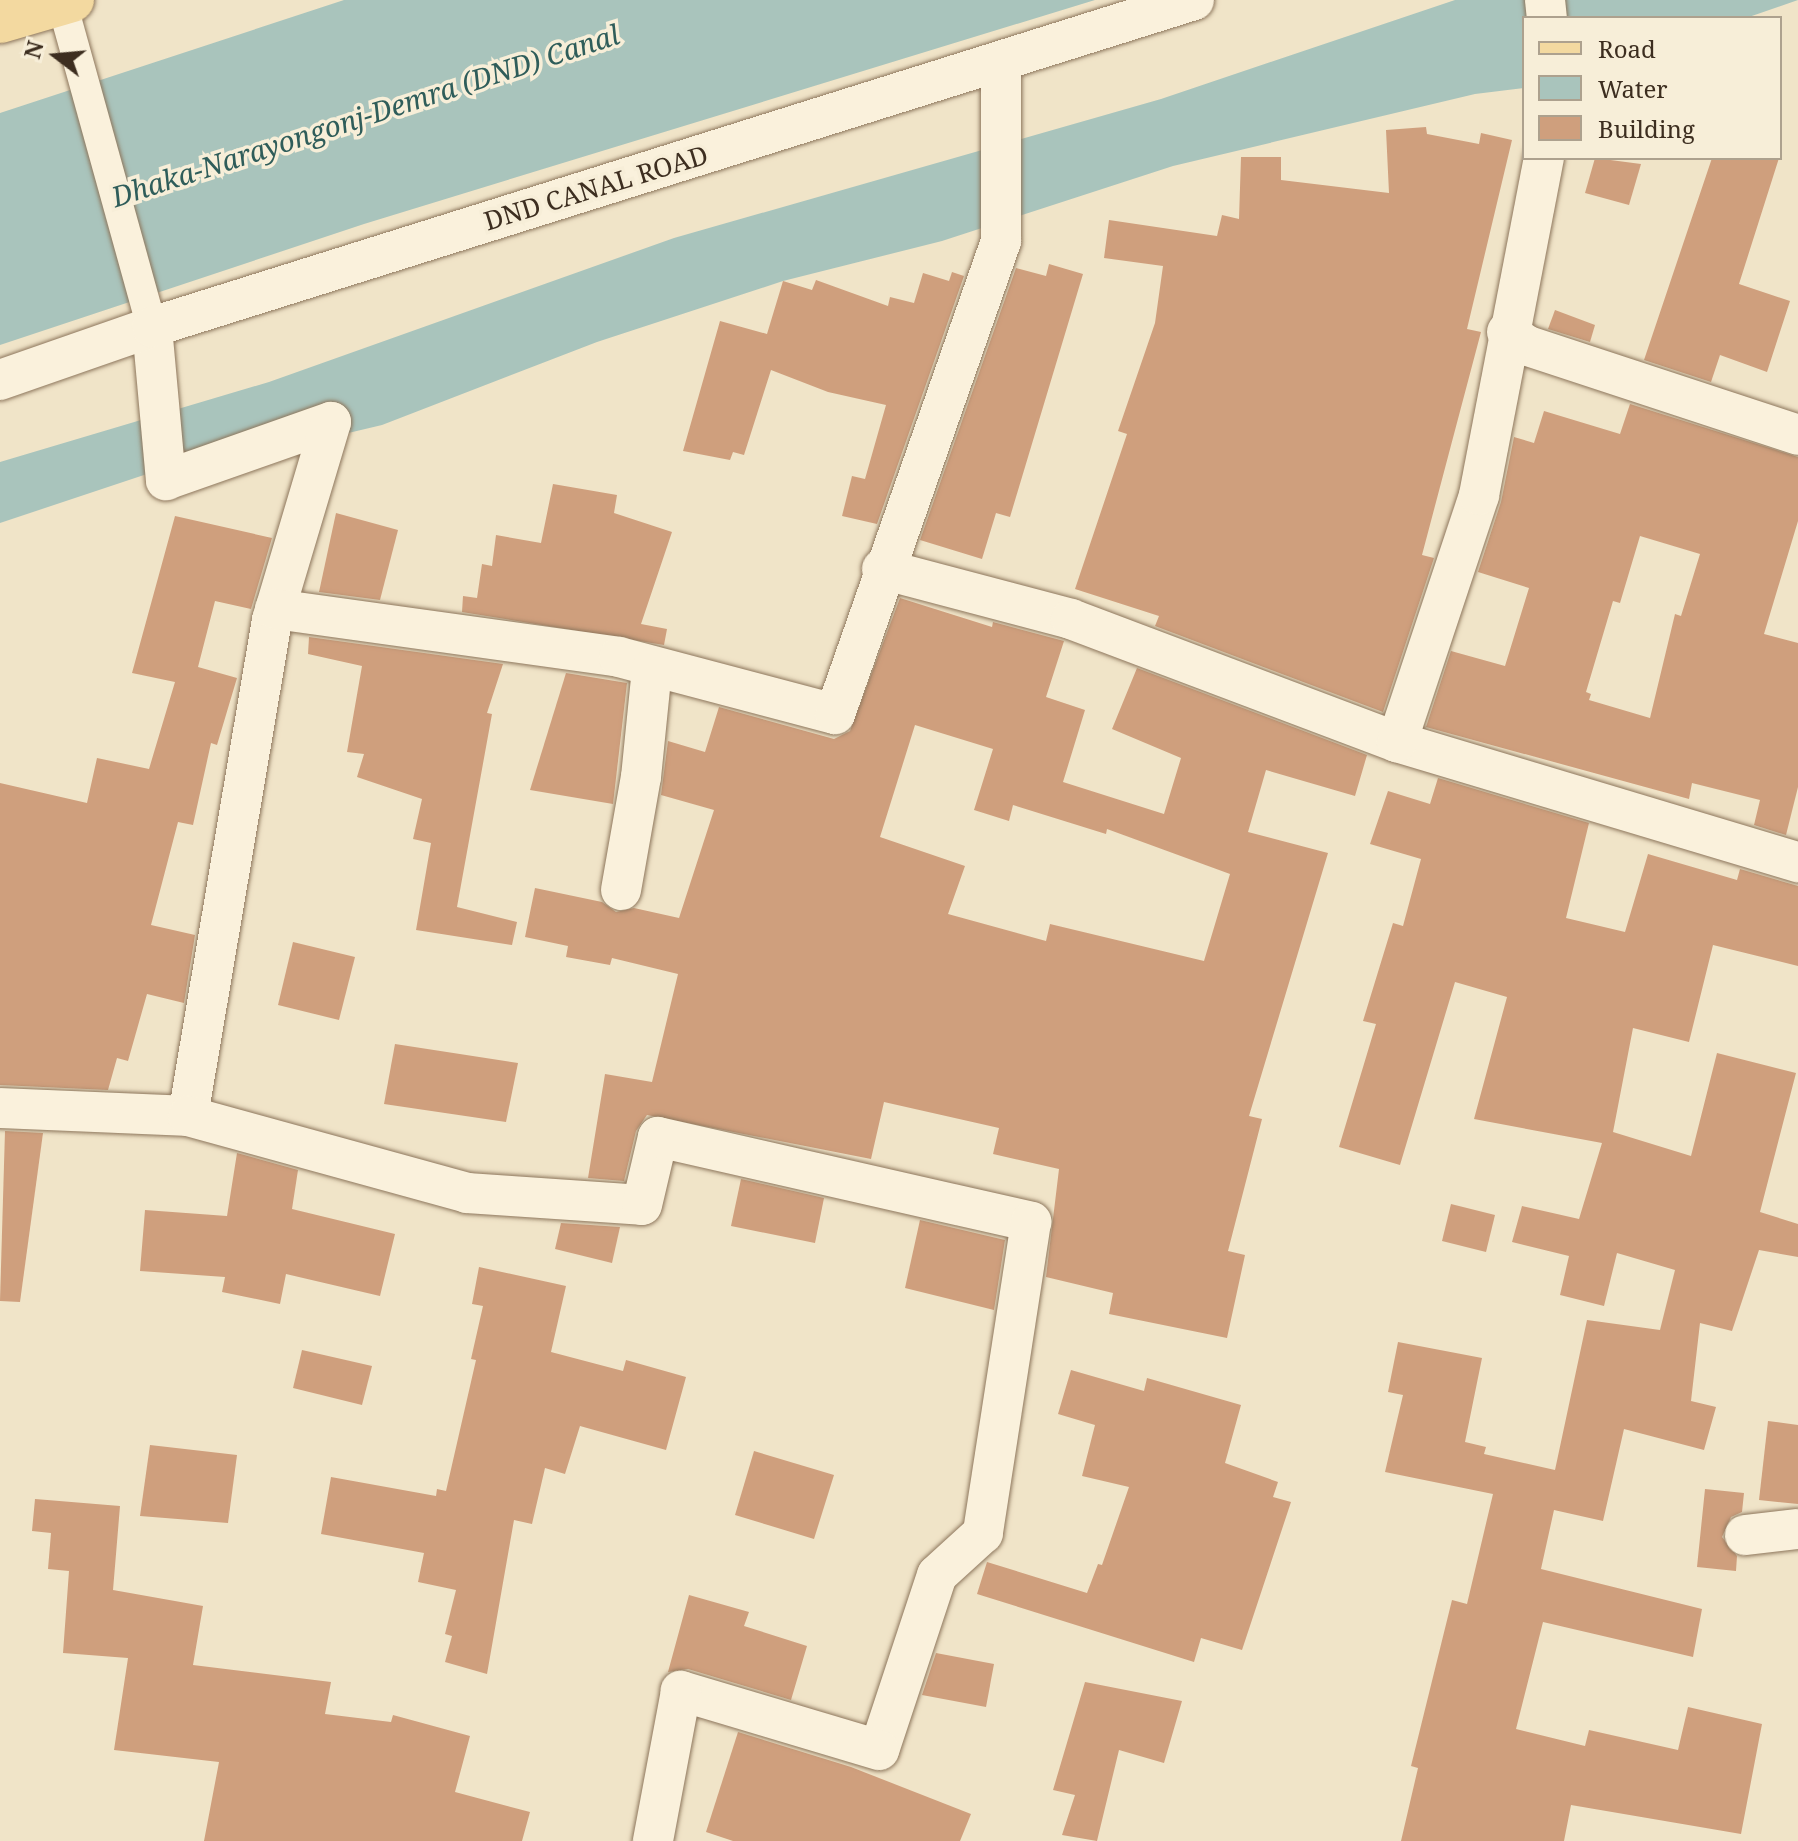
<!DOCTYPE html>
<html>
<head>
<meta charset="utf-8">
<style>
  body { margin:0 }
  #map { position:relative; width:1798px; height:1841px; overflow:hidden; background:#f0e4c8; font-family:"Noto Serif",serif }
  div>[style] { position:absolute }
  .water>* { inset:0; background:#a9c4bc }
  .building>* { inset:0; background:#cf9f7d }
  .roads { filter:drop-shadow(0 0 2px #8d765c) drop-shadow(0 0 2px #8d765c) }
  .pedestrian>* { height:30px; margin:-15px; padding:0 15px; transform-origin:15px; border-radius:15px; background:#faf1dc }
  .minor>* { height:40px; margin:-20px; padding:0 20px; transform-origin:20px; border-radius:20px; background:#faf1dc }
  .primary>* { height:44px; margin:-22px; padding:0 22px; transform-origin:22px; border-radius:22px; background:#f3d9a0 }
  span { translate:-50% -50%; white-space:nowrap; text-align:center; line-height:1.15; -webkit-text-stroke:7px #f7eed8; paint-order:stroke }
  .street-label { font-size:26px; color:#3d2e20 }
  .water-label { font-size:28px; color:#2f5d5a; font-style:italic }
  .legend { position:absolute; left:1522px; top:16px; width:260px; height:144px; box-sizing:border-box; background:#f7eed8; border:2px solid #ada18e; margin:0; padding:10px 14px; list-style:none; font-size:24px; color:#3d2e20 }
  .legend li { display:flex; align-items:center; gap:16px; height:40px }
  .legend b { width:40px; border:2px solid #ada18e }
  .north { position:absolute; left:16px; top:16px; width:80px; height:80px; -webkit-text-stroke:6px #f7eed8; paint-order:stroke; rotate:286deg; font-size:22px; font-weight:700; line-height:32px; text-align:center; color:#3d2e20 }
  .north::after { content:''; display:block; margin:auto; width:28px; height:36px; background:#3d2e20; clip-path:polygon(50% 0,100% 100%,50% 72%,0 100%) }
</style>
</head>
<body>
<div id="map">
  <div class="water">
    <div style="clip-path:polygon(344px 0,1095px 0,364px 224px,0 345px,0 113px)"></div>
    <div style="clip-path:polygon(1455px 0,1798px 0,1746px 18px,1524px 18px,1524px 88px,1475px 94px,1173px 166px,942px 241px,783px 281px,597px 342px,382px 425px,302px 444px,207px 454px,0 523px,0 462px,269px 382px,674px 238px,1161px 99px)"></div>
  </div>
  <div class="building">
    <div style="clip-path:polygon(1426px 127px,1427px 134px,1479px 144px,1481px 133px,1512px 140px,1467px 329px,1481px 332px,1422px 555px,1434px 558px,1383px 712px,1155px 626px,1159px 616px,1075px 589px,1127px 434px,1118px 431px,1155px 323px,1163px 266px,1104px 258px,1109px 220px,1217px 236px,1222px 215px,1239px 219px,1241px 157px,1281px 157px,1281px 180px,1389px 193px,1386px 130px)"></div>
    <div style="clip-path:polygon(1595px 158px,1641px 164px,1629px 205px,1585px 193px)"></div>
    <div style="clip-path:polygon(1712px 158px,1779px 158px,1739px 284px,1790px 301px,1767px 372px,1720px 355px,1711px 382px,1644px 360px)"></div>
    <div style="clip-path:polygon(1049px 264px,1083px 274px,1010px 517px,996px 513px,982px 559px,920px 540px,1016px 268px,1046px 276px)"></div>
    <div style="clip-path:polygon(952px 272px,964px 276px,877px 524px,842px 516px,852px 476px,865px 479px,886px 405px,828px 392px,771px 370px,744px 455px,733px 452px,730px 460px,683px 451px,720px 321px,767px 334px,783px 281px,812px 290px,816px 280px,888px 306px,890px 297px,914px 303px,923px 273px,949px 281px)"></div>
    <div style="clip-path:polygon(1555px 310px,1595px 325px,1590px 342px,1548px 329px)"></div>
    <div style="clip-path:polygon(evenodd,1630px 404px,1798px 457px,1798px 521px,1764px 634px,1798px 643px,1798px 787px,1786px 835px,1754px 825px,1760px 800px,1692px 783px,1689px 799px,1426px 727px,1451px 651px,1505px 666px,1529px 588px,1478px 572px,1501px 502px,1514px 437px,1534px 443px,1544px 411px,1620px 434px,1630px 404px,1640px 536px,1700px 554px,1681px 616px,1675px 614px,1650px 718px,1589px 700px,1591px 694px,1586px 692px,1613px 601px,1620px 603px,1640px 536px)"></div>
    <div style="clip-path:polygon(553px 484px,617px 495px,614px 513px,672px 532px,641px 624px,667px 629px,664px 645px,462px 612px,463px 596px,477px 598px,482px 564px,492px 566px,496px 535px,541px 543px)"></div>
    <div style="clip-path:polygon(336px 513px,398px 530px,380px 600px,319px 592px)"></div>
    <div style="clip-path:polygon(175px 516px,272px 538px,251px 609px,215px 601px,198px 667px,237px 678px,217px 745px,211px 743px,193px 825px,178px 822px,151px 925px,195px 935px,184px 1003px,147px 994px,128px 1061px,117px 1058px,108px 1090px,0 1085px,0 783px,87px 803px,97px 758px,149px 769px,175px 682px,132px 673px)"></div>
    <div style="clip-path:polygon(evenodd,900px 598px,992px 627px,993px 622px,1064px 641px,1046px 697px,1085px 710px,1063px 782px,1164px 814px,1181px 758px,1112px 729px,1137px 668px,1367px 755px,1355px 796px,1266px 770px,1248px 832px,1328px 853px,1249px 1116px,1262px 1119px,1228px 1251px,1245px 1255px,1227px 1338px,1109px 1314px,1113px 1293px,1046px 1277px,1059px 1169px,993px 1154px,999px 1128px,884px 1102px,871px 1159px,647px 1115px,636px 1131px,624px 1181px,588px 1178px,605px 1074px,652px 1082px,678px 974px,612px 958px,610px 965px,566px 957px,568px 946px,525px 937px,535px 888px,602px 902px,616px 912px,634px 908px,679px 918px,714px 810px,661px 795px,668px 741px,705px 752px,719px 707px,834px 739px,850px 731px,900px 598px,915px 725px,993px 749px,974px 810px,1009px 821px,1013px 805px,1106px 834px,1107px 829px,1230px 874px,1204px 961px,1050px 924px,1046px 941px,948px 914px,965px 866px,880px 837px,915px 725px)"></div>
    <div style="clip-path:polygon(309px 637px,503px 664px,487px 713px,492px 714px,457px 907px,517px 922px,512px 945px,416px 930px,431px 843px,413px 839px,422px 799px,357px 777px,364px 754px,347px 752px,362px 666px,308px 654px)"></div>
    <div style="clip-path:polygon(566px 673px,627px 683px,613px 804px,530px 790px)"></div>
    <div style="clip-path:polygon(1438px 778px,1589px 823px,1566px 918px,1625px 932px,1648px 854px,1737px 880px,1740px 869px,1798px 886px,1798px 966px,1713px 945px,1689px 1042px,1633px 1028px,1613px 1132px,1691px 1156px,1717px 1053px,1796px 1073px,1760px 1212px,1798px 1224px,1798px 1257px,1759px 1250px,1732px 1331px,1700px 1323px,1691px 1401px,1716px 1407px,1704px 1450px,1624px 1429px,1603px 1521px,1554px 1510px,1541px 1569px,1702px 1609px,1693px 1657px,1543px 1622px,1516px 1729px,1585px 1746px,1589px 1730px,1678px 1750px,1688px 1707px,1762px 1724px,1741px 1834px,1571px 1805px,1564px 1841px,1401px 1841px,1418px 1768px,1411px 1766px,1452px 1600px,1467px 1604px,1493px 1494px,1385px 1472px,1403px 1395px,1388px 1392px,1398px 1342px,1482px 1358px,1465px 1442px,1486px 1447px,1484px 1454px,1555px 1470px,1587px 1320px,1660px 1330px,1675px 1270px,1617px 1253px,1604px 1306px,1560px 1295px,1569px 1256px,1512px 1242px,1522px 1206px,1579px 1219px,1602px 1143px,1474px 1119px,1507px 997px,1455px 982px,1400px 1165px,1339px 1147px,1376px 1024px,1363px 1021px,1393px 923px,1403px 926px,1421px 859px,1370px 844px,1388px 791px,1430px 804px)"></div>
    <div style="clip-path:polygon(293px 942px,355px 957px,339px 1020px,278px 1005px)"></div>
    <div style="clip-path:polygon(395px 1044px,518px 1063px,506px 1122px,384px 1104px)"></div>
    <div style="clip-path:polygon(5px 1131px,43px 1133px,20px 1302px,0 1301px)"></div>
    <div style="clip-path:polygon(237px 1153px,298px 1170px,292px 1209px,395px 1234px,380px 1296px,286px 1274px,280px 1304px,222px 1292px,225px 1277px,140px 1271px,145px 1210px,227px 1216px)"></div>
    <div style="clip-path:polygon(741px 1179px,824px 1198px,815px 1243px,731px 1226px)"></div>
    <div style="clip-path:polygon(1451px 1204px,1495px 1215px,1486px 1252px,1442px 1241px)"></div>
    <div style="clip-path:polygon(920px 1220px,1005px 1240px,994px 1310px,905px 1288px)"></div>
    <div style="clip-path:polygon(561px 1223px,620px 1227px,612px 1263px,555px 1249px)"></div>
    <div style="clip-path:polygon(479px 1267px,566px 1286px,551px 1352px,623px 1371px,626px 1360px,686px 1377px,666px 1450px,580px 1426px,565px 1474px,545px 1468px,532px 1524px,514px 1520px,487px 1674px,445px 1662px,452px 1636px,445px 1634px,456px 1590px,418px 1582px,424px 1553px,321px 1534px,331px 1477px,436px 1496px,437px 1489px,446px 1491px,476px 1360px,471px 1359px,483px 1306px,472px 1304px)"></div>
    <div style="clip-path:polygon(302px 1350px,372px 1366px,362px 1405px,293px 1388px)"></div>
    <div style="clip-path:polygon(1071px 1370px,1144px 1391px,1147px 1378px,1241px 1405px,1225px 1463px,1278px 1482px,1273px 1497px,1291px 1502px,1242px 1650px,1201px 1638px,1194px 1662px,977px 1594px,987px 1562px,1087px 1593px,1098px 1564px,1102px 1565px,1129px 1487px,1082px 1476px,1095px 1425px,1058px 1414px)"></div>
    <div style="clip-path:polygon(1768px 1421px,1798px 1425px,1798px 1504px,1759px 1500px)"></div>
    <div style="clip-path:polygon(150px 1445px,237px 1455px,228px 1523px,140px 1516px)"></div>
    <div style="clip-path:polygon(754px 1451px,834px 1475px,814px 1539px,735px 1515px)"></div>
    <div style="clip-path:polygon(1705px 1489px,1744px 1493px,1742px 1512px,1731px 1517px,1722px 1537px,1737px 1556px,1736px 1571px,1697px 1567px)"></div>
    <div style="clip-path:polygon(35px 1499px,120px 1506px,113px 1590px,203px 1606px,193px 1665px,331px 1682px,325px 1714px,391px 1722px,393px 1715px,470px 1736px,455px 1792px,530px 1812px,522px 1841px,204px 1841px,219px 1762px,114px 1750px,128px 1658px,63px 1653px,69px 1571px,48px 1569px,51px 1533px,32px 1531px)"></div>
    <div style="clip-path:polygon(689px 1595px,749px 1612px,744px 1626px,807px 1646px,791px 1700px,688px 1669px,668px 1672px)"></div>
    <div style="clip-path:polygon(936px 1653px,994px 1664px,986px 1707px,922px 1695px)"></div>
    <div style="clip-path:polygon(1085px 1682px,1182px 1701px,1164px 1763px,1119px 1750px,1097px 1841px,1062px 1835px,1075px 1795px,1053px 1790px)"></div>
    <div style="clip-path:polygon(738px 1732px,851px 1767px,971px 1814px,960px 1841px,733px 1841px,706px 1832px)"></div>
  </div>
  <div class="roads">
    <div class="pedestrian">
      <div style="left:62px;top:3px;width:336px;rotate:74.5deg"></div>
    </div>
    <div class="minor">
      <div style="left:1545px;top:0;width:18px;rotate:84deg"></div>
      <div style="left:152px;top:327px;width:154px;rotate:84.8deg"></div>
      <div style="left:166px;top:480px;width:175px;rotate:-19.4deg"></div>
      <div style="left:331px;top:422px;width:207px;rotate:106.6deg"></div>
      <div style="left:272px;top:620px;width:503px;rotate:99.61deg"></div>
      <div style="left:1507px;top:332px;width:25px;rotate:34deg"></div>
      <div style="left:1528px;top:346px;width:284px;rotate:18.2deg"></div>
      <div style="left:0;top:380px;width:161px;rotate:-19.2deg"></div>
      <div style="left:152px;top:327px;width:1092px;rotate:-17.42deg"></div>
      <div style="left:882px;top:569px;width:196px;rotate:14.8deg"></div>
      <div style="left:1071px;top:619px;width:348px;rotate:20.7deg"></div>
      <div style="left:1397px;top:742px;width:419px;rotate:16.7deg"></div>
      <div style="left:275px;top:609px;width:347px;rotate:7.9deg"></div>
      <div style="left:619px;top:657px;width:223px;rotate:14.8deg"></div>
      <div style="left:835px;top:714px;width:501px;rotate:-70.66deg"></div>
      <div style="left:1001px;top:241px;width:180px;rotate:-90deg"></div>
      <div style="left:1397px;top:742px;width:260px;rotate:-71.6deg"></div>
      <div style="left:1479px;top:495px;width:343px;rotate:-79.1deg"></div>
      <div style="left:621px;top:890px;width:115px;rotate:-80deg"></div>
      <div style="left:641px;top:777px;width:109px;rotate:-84.2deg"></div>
      <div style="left:0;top:1108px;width:188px;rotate:2.4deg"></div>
      <div style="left:188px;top:1116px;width:289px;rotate:15.4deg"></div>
      <div style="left:467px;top:1193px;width:175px;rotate:3.9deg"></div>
      <div style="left:642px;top:1205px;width:70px;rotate:-76.8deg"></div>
      <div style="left:658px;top:1137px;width:383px;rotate:12.8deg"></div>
      <div style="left:1031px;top:1222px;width:315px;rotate:98.8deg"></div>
      <div style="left:983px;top:1533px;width:62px;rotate:137.6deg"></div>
      <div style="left:937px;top:1575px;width:184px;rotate:108.3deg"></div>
      <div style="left:879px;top:1750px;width:207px;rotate:-163.4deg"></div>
      <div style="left:681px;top:1691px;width:153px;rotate:100.6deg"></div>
      <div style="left:1745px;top:1535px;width:53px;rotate:-6.5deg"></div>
    </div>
    <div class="primary">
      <div style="left:0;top:21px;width:75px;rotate:-16.3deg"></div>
    </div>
  </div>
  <div class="street-label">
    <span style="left:596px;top:188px;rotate:-17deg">DND CANAL ROAD</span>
  </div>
  <div class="water-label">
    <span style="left:365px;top:115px;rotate:-18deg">Dhaka-Narayongonj-Demra (DND) Canal</span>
  </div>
  <ul class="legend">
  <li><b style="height:10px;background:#f3d9a0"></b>Road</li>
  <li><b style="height:22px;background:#a9c4bc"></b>Water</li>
  <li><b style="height:22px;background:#cf9f7d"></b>Building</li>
  </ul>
  <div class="north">N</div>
</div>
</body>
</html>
